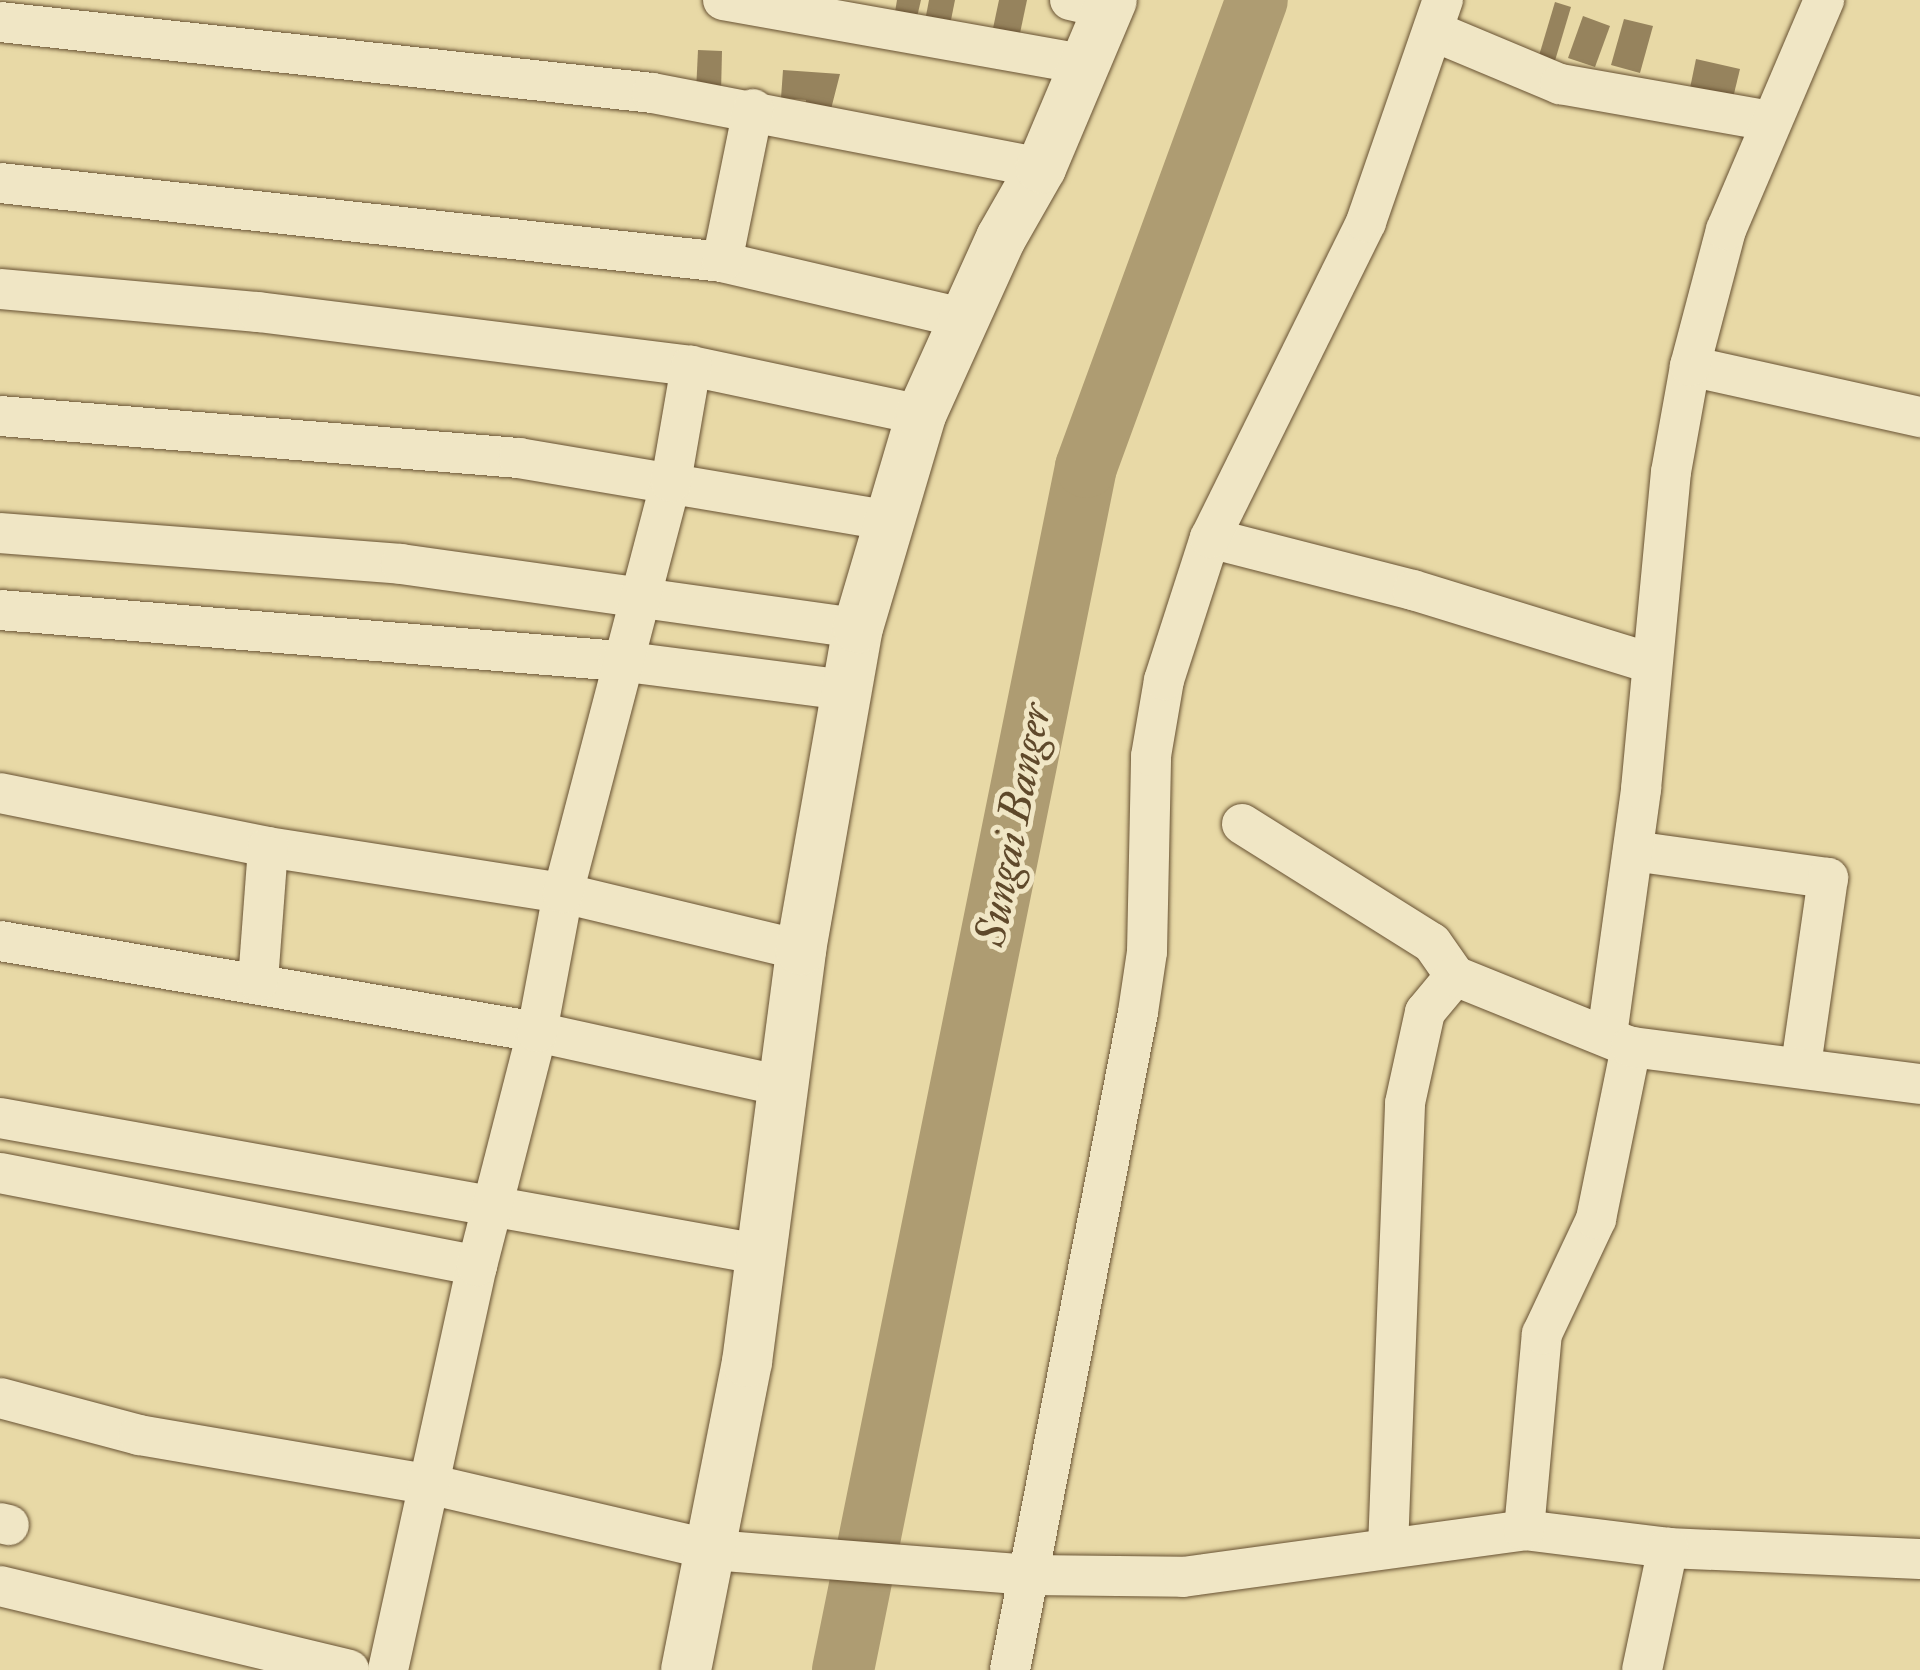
<!DOCTYPE html>
<html>
<head>
<meta charset="utf-8">
<style>
  body { margin:0 }
  #map { position:relative; width:1920px; height:1670px; overflow:hidden; background:#e8d9a6; font-family:"IM FELL Double Pica",serif }
  div>[style] { position:absolute }
  .river>* { height:62px; margin:-31px; padding:0 31px; transform-origin:31px; border-radius:31px; background:#ae9c72 }
  .building>* { inset:0; background:#96835d }
  .roads { filter:drop-shadow(0 0 2px #685233) drop-shadow(0 0 2px #685233) }
  .minor>* { height:40px; margin:-20px; padding:0 20px; transform-origin:20px; border-radius:20px; background:#f0e6c5 }
  .tertiary>* { height:50px; margin:-25px; padding:0 25px; transform-origin:25px; border-radius:25px; background:#f0e6c5 }
  span { translate:-50% -50%; white-space:nowrap; text-align:center; line-height:1.15; -webkit-text-stroke:10px #f0e6c5; paint-order:stroke }
  .water-label { font-size:45px; color:#5f492b; font-style:italic }
</style>
</head>
<body>
<div id="map">
  <div class="river">
    <div style="left:843px;top:1670px;width:1227px;rotate:-78.58deg"></div>
    <div style="left:1086px;top:467px;width:497px;rotate:-69.9deg"></div>
  </div>
  <div class="building">
    <div style="clip-path:polygon(897px 0,921px 0,917px 17px,895px 12px)"></div>
    <div style="clip-path:polygon(929px 0,955px 0,950px 25px,925px 21px)"></div>
    <div style="clip-path:polygon(999px 0,1027px 0,1019px 38px,992px 33px)"></div>
    <div style="clip-path:polygon(1555px 2px,1571px 7px,1554px 64px,1538px 59px)"></div>
    <div style="clip-path:polygon(1583px 16px,1610px 26px,1595px 67px,1568px 58px)"></div>
    <div style="clip-path:polygon(1624px 19px,1653px 26px,1640px 73px,1611px 65px)"></div>
    <div style="clip-path:polygon(698px 50px,722px 51px,721px 93px,696px 92px)"></div>
    <div style="clip-path:polygon(1696px 59px,1740px 69px,1732px 102px,1689px 93px)"></div>
    <div style="clip-path:polygon(783px 70px,840px 74px,830px 113px,805px 112px,806px 100px,781px 98px)"></div>
  </div>
  <div class="roads">
    <div class="minor">
      <div style="left:723px;top:0;width:370px;rotate:10.1deg"></div>
      <div style="left:1070px;top:0;width:39px;rotate:13deg"></div>
      <div style="left:0;top:22px;width:656px;rotate:6.21deg"></div>
      <div style="left:652px;top:93px;width:396px;rotate:10.9deg"></div>
      <div style="left:1433px;top:31px;width:138px;rotate:22.7deg"></div>
      <div style="left:1560px;top:84px;width:212px;rotate:10deg"></div>
      <div style="left:0;top:183px;width:726px;rotate:6.24deg"></div>
      <div style="left:722px;top:262px;width:251px;rotate:13.1deg"></div>
      <div style="left:722px;top:262px;width:156px;rotate:-78.5deg"></div>
      <div style="left:0;top:289px;width:259px;rotate:5.1deg"></div>
      <div style="left:258px;top:312px;width:436px;rotate:7.1deg"></div>
      <div style="left:691px;top:366px;width:235px;rotate:12deg"></div>
      <div style="left:1690px;top:366px;width:236px;rotate:12.5deg"></div>
      <div style="left:0;top:416px;width:521px;rotate:4.63deg"></div>
      <div style="left:519px;top:458px;width:372px;rotate:9.6deg"></div>
      <div style="left:0;top:533px;width:402px;rotate:4.4deg"></div>
      <div style="left:401px;top:564px;width:461px;rotate:8deg"></div>
      <div style="left:1210px;top:538px;width:210px;rotate:14.4deg"></div>
      <div style="left:1413px;top:590px;width:249px;rotate:17.1deg"></div>
      <div style="left:0;top:610px;width:621px;rotate:4.71deg"></div>
      <div style="left:619px;top:661px;width:229px;rotate:7.3deg"></div>
      <div style="left:0;top:793px;width:273px;rotate:11.4deg"></div>
      <div style="left:268px;top:847px;width:299px;rotate:8.9deg"></div>
      <div style="left:563px;top:893px;width:245px;rotate:13.5deg"></div>
      <div style="left:1242px;top:824px;width:224px;rotate:32.1deg"></div>
      <div style="left:1432px;top:943px;width:40px;rotate:55.1deg"></div>
      <div style="left:1633px;top:851px;width:197px;rotate:7.9deg"></div>
      <div style="left:1828px;top:878px;width:190px;rotate:98.2deg"></div>
      <div style="left:0;top:941px;width:545px;rotate:9.62deg"></div>
      <div style="left:537px;top:1032px;width:256px;rotate:12.4deg"></div>
      <div style="left:258px;top:981px;width:134px;rotate:-85.7deg"></div>
      <div style="left:1607px;top:1035px;width:248px;rotate:-82.1deg"></div>
      <div style="left:1641px;top:789px;width:318px;rotate:-84.6deg"></div>
      <div style="left:1671px;top:472px;width:108px;rotate:-79.8deg"></div>
      <div style="left:1690px;top:366px;width:141px;rotate:-75.2deg"></div>
      <div style="left:1726px;top:230px;width:250px;rotate:-66.9deg"></div>
      <div style="left:0;top:1118px;width:776px;rotate:10.17deg"></div>
      <div style="left:0;top:1173px;width:486px;rotate:11deg"></div>
      <div style="left:0;top:1398px;width:144px;rotate:14.9deg"></div>
      <div style="left:139px;top:1435px;width:298px;rotate:9.7deg"></div>
      <div style="left:433px;top:1485px;width:286px;rotate:13.1deg"></div>
      <div style="left:712px;top:1550px;width:319px;rotate:4.5deg"></div>
      <div style="left:1030px;top:1575px;width:153px;rotate:0.7deg"></div>
      <div style="left:1183px;top:1577px;width:344px;rotate:-7.8deg"></div>
      <div style="left:1524px;top:1530px;width:145px;rotate:7.1deg"></div>
      <div style="left:1668px;top:1548px;width:252px;rotate:2.5deg"></div>
      <div style="left:0;top:1523px;width:9px;rotate:13deg"></div>
      <div style="left:1524px;top:1530px;width:197px;rotate:-84.8deg"></div>
      <div style="left:1542px;top:1334px;width:127px;rotate:-64.8deg"></div>
      <div style="left:1596px;top:1219px;width:176px;rotate:-78.5deg"></div>
      <div style="left:1388px;top:1548px;width:445px;rotate:-87.8deg"></div>
      <div style="left:1405px;top:1103px;width:93px;rotate:-77.6deg"></div>
      <div style="left:1425px;top:1012px;width:47px;rotate:-50.2deg"></div>
      <div style="left:1455px;top:976px;width:190px;rotate:22deg"></div>
      <div style="left:1631px;top:1047px;width:291px;rotate:7.3deg"></div>
      <div style="left:0;top:1586px;width:359px;rotate:13.5deg"></div>
      <div style="left:388px;top:1670px;width:414px;rotate:-77.6deg"></div>
      <div style="left:477px;top:1266px;width:242px;rotate:-75.6deg"></div>
      <div style="left:537px;top:1032px;width:141px;rotate:-79.4deg"></div>
      <div style="left:563px;top:893px;width:425px;rotate:-75.3deg"></div>
      <div style="left:671px;top:482px;width:118px;rotate:-80.2deg"></div>
      <div style="left:1010px;top:1670px;width:670px;rotate:-78.99deg"></div>
      <div style="left:1138px;top:1012px;width:61px;rotate:-81.5deg"></div>
      <div style="left:1147px;top:952px;width:196px;rotate:-88.8deg"></div>
      <div style="left:1151px;top:756px;width:77px;rotate:-80.3deg"></div>
      <div style="left:1164px;top:680px;width:149px;rotate:-72.1deg"></div>
      <div style="left:1210px;top:538px;width:352px;rotate:-63.7deg"></div>
      <div style="left:1366px;top:222px;width:235px;rotate:-70.9deg"></div>
      <div style="left:1642px;top:1670px;width:125px;rotate:-78deg"></div>
    </div>
    <div class="tertiary">
      <div style="left:686px;top:1670px;width:314px;rotate:-78.8deg"></div>
      <div style="left:747px;top:1362px;width:416px;rotate:-82.5deg"></div>
      <div style="left:801px;top:950px;width:327px;rotate:-80deg"></div>
      <div style="left:858px;top:628px;width:222px;rotate:-73.5deg"></div>
      <div style="left:921px;top:415px;width:194px;rotate:-65.7deg"></div>
      <div style="left:1001px;top:238px;width:81px;rotate:-60.3deg"></div>
      <div style="left:1041px;top:168px;width:182px;rotate:-67.1deg"></div>
    </div>
  </div>
  <div class="water-label">
    <span style="left:1014px;top:825px;rotate:-79deg">Sungai Banger</span>
  </div>
</div>
</body>
</html>
